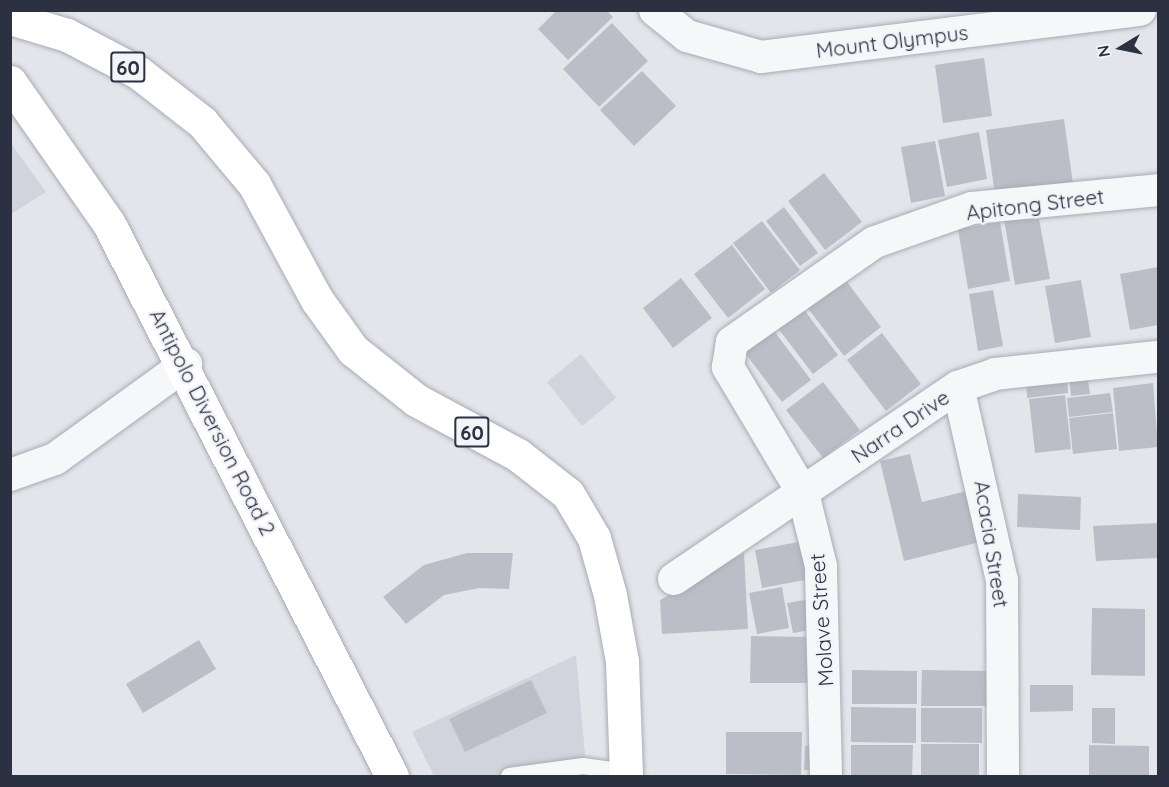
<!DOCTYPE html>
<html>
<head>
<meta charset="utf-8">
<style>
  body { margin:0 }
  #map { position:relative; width:1169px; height:787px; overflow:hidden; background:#e3e5eb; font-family:Quicksand,sans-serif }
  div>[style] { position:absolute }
  .built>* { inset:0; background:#d1d4dc }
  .building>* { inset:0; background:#bbbec7 }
  .roads { filter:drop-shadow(0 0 2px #a8abb5) drop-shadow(0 0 2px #a8abb5) }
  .lane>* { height:16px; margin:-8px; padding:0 8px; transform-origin:8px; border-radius:8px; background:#f6f7f9 }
  .street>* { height:32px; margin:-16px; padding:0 16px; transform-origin:16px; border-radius:16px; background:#f6f7f9 }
  .primary>* { height:33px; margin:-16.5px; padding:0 16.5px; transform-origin:16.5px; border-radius:16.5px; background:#fff }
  span { translate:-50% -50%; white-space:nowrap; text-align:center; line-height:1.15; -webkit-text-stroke:5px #f3f4f8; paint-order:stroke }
  .shield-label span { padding:2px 4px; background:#f3f4f8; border:2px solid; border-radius:4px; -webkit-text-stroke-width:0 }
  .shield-label { font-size:20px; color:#2c3142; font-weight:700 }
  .street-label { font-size:21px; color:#2c3142 }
  .frame { position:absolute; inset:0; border:12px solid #2c3142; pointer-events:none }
  .north { position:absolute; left:1091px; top:18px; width:60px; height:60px; -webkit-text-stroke:4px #f3f4f8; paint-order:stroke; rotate:260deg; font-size:16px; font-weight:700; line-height:24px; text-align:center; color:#2c3142 }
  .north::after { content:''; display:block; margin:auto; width:21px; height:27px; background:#2c3142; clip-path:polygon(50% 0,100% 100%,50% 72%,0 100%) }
</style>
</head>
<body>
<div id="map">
  <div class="built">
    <div style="clip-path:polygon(10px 142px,46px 192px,11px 214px,10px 214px)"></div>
    <div style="clip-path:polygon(581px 354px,616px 398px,582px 426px,547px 382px)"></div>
    <div style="clip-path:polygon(576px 655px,587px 776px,434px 776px,412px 732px)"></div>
  </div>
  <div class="building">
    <div style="clip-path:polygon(557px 10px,606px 10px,613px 17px,568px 60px,538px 29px)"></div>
    <div style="clip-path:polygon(612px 23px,648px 61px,599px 107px,563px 69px)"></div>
    <div style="clip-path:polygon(984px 58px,992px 116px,943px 123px,935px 65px)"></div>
    <div style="clip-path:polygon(642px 71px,676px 106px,634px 146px,600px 110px)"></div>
    <div style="clip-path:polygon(1064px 119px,1073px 184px,995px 195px,986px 130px)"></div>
    <div style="clip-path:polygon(979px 132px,987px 179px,947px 187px,938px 140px)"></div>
    <div style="clip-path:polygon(935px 141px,945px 196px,911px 203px,901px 147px)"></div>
    <div style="clip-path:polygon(824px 173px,862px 222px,825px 250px,788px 201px)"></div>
    <div style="clip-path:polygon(784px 207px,818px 253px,800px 266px,766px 221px)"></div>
    <div style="clip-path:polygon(1038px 213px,1050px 279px,1015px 285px,1004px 219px)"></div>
    <div style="clip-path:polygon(762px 221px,800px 270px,771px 293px,733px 243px)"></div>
    <div style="clip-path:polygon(1000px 222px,1010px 281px,968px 289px,958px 229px)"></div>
    <div style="clip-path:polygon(732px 245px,765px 289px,728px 318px,694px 274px)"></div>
    <div style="clip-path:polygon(1158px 267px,1158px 325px,1130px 330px,1120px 274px)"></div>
    <div style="clip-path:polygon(681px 278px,712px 318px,673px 348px,643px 308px)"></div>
    <div style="clip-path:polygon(844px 278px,881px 327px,844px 356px,807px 307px)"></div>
    <div style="clip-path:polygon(1081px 280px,1091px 337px,1055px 343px,1045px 286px)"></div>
    <div style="clip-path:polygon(993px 290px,1003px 346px,978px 351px,969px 294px)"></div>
    <div style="clip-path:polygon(799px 303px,838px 355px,813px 374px,774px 323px)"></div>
    <div style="clip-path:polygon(774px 331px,811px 380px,782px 402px,745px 353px)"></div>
    <div style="clip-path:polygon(882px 333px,921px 384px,886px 411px,847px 360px)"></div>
    <div style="clip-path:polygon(1087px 372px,1090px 394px,1071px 396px,1069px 374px)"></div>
    <div style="clip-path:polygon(1067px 378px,1068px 393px,1027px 398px,1026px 382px)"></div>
    <div style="clip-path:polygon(823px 382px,860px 430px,823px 458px,786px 410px)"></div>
    <div style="clip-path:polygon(1153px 383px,1158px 447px,1119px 451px,1113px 388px)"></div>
    <div style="clip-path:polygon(1110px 393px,1113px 412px,1069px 417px,1067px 398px)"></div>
    <div style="clip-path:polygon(1065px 395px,1071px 449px,1035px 453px,1029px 399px)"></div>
    <div style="clip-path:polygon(1113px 413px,1117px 449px,1073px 454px,1069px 418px)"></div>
    <div style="clip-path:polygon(910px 454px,922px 502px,967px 491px,980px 542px,904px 561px,880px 461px)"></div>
    <div style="clip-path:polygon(1018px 494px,1081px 497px,1080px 530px,1017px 527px)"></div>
    <div style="clip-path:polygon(1158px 523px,1158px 558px,1096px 561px,1093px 526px)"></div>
    <div style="clip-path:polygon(809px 540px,816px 578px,762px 588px,755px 550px)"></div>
    <div style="clip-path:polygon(467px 553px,513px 553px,509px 589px,479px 588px,444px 595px,406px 624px,383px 597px,424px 565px)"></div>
    <div style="clip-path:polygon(744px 553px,748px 629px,662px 634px,660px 600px)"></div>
    <div style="clip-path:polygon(782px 587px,789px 628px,757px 634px,749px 593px)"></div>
    <div style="clip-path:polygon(816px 598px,822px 628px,793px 633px,787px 603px)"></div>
    <div style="clip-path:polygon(1092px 608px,1145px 609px,1145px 676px,1091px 675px)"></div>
    <div style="clip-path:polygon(751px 636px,812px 637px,811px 683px,750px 683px)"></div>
    <div style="clip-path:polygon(199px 640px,216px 669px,143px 713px,126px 684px)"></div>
    <div style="clip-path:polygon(852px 670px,917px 671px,917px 704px,852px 704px)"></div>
    <div style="clip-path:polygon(922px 670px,987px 671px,987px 706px,921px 706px)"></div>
    <div style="clip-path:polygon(531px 680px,547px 713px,465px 752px,449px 719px)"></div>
    <div style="clip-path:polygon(1030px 685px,1073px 685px,1073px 711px,1030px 712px)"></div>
    <div style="clip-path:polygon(851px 707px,916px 708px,916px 743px,851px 742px)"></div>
    <div style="clip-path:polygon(921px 708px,982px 708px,982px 743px,921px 742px)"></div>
    <div style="clip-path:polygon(1092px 708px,1115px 708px,1115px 744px,1092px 743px)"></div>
    <div style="clip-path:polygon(726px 732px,802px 732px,801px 775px,726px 774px)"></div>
    <div style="clip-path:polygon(921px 744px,979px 744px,979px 776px,921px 776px)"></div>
    <div style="clip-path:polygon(851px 745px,913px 745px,912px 776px,851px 776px)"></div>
    <div style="clip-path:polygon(1089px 745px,1149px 746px,1149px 776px,1089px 776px)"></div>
    <div style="clip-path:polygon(805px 746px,821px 746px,821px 770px,804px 770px)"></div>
  </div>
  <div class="roads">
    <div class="lane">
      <div style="left:509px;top:776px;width:75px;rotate:-7.7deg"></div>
      <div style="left:583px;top:766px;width:43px;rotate:7.9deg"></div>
    </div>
    <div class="street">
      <div style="left:655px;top:10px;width:41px;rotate:39.1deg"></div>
      <div style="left:687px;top:36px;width:77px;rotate:15.8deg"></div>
      <div style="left:761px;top:57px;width:382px;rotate:-7.1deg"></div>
      <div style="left:958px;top:387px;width:198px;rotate:77.2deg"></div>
      <div style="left:1002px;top:580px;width:196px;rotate:89.7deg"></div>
      <div style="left:10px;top:475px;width:48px;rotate:-19.6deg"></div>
      <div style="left:55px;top:459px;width:162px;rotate:-35.9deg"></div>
      <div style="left:674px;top:579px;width:343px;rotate:-34.1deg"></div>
      <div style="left:958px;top:387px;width:39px;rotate:-19deg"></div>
      <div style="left:995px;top:374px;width:164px;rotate:-6deg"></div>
      <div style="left:826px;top:776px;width:210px;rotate:-91.4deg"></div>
      <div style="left:821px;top:566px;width:75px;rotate:-103.9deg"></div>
      <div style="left:803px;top:493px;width:147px;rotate:-120.8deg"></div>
      <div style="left:728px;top:367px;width:25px;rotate:-81deg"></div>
      <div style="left:732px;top:342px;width:174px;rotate:-35deg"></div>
      <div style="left:875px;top:242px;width:103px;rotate:-19.3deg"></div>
      <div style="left:972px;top:208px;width:187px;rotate:-5.5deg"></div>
    </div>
    <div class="primary">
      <div style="left:10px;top:18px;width:59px;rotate:16.6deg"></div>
      <div style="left:67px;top:35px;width:81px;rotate:27.8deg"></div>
      <div style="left:139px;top:73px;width:80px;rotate:37.9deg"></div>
      <div style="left:202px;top:122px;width:81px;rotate:50deg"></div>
      <div style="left:254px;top:184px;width:132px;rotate:61.5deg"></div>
      <div style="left:317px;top:300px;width:62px;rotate:54.2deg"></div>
      <div style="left:353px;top:350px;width:80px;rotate:38.4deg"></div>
      <div style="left:416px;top:400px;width:116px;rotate:28.3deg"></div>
      <div style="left:518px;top:455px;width:63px;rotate:38deg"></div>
      <div style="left:568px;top:494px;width:51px;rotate:59.4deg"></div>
      <div style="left:594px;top:538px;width:59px;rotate:74.3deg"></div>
      <div style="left:610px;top:595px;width:67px;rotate:79.7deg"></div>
      <div style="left:622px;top:661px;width:115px;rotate:88deg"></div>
      <div style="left:10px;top:82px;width:173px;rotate:55.1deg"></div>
      <div style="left:109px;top:224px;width:620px;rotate:62.86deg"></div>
    </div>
  </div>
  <div class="shield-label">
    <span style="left:128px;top:67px">60</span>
    <span style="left:472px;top:432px">60</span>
  </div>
  <div class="street-label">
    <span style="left:892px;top:41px;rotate:-7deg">Mount Olympus</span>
    <span style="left:1035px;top:204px;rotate:-7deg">Apitong Street</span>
    <span style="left:213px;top:422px;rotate:63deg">Antipolo Diversion Road 2</span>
    <span style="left:900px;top:426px;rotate:-34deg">Narra Drive</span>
    <span style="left:992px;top:544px;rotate:81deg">Acacia Street</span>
    <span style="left:821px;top:620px;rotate:-94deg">Molave Street</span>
  </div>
  <div class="frame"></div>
  <div class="north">N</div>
</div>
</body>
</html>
